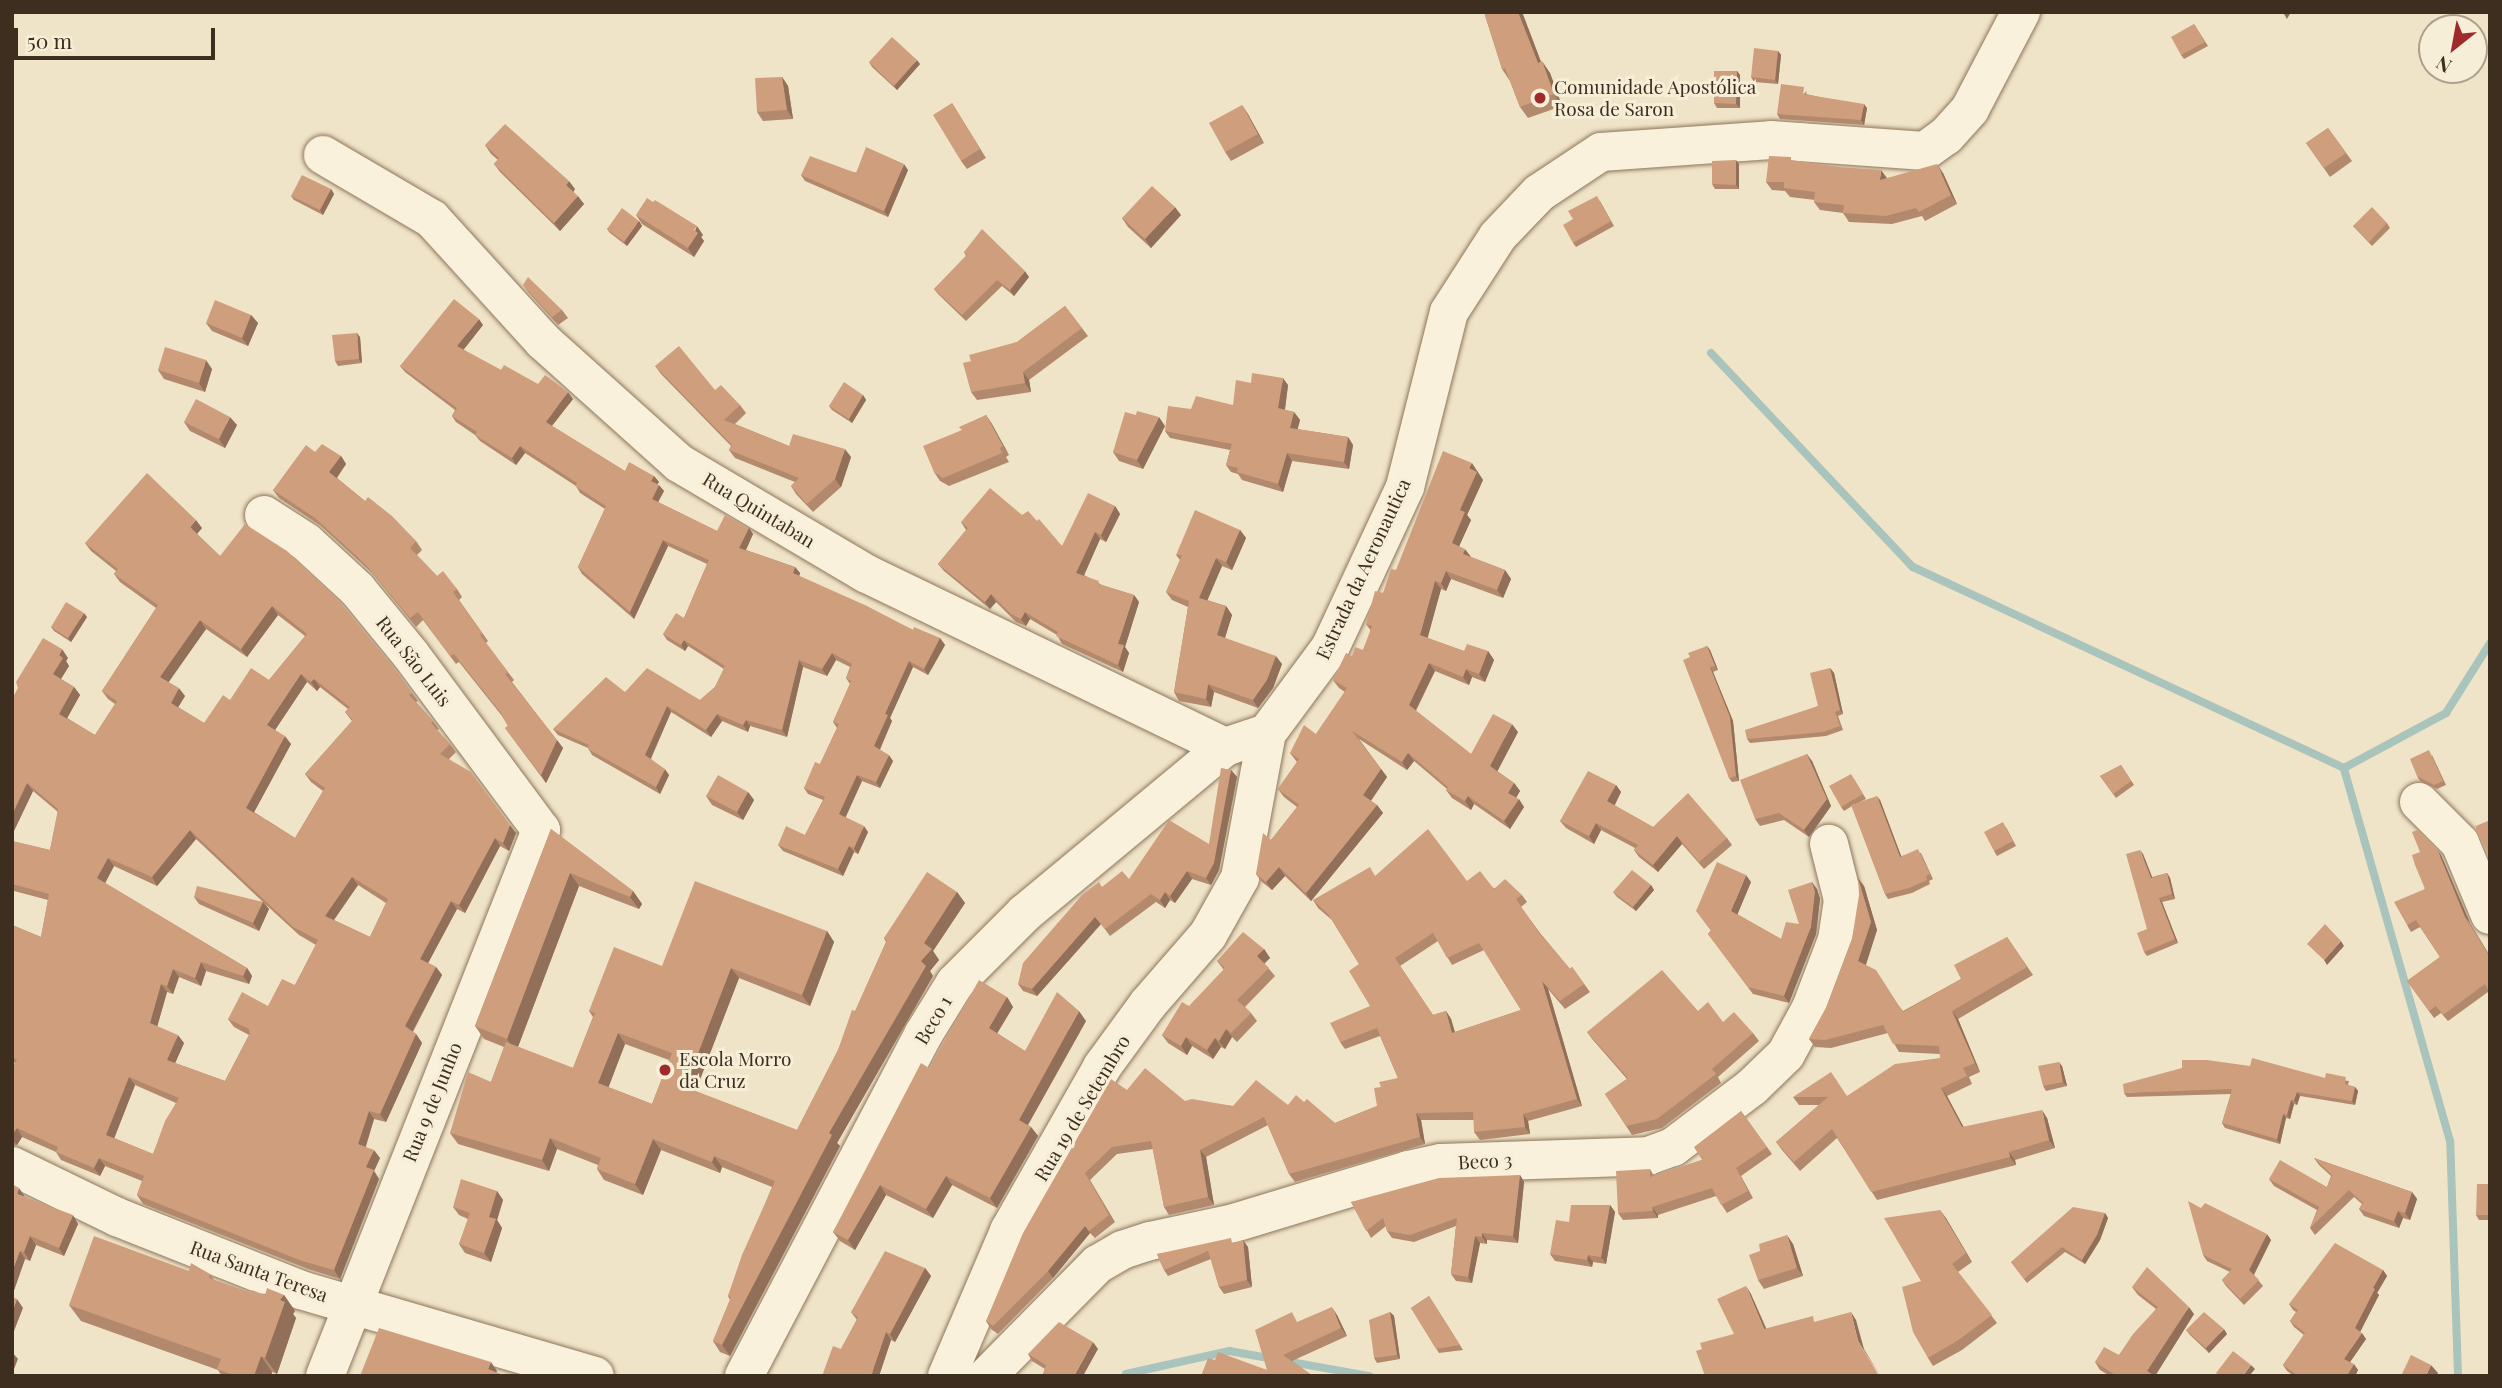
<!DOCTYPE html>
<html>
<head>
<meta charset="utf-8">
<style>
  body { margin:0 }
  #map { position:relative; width:2502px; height:1388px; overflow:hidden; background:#f0e4c8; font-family:"Playfair Display",serif }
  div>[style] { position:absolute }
  .stream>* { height:8px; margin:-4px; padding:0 4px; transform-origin:4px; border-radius:4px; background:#a9c4bc }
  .roads { filter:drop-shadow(0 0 2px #8d765c) drop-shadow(0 0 2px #8d765c) }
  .minor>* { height:38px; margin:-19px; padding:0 19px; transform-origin:19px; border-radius:19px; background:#faf1dc }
  .wall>* { inset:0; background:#b2896c }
  .shaded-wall>* { inset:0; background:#916f58 }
  .building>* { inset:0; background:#cf9f7d }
  .dots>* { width:19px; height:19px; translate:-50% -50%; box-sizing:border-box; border:4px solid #f7eed8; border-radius:50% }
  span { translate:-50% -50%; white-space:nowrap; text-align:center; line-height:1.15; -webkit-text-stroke:6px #f7eed8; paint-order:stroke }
  .poi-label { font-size:19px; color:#3d2e20 }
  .left { translate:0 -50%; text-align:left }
  .street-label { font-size:19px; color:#3d2e20 }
  .frame { position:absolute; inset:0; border:14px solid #3d2e20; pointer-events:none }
  .north { position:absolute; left:2418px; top:14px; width:70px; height:70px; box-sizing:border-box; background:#f7eed8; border:2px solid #ada18e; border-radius:50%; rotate:211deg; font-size:19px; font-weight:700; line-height:28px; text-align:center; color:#3d2e20 }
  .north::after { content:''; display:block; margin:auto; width:24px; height:32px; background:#9e2a2b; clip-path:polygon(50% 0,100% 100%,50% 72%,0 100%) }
  .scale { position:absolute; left:14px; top:28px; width:201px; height:32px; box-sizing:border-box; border:4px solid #3d2e20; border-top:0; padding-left:9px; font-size:21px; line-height:24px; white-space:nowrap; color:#3d2e20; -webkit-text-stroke:5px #f7eed8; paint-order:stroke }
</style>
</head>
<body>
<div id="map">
  <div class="stream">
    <div style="left:1711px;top:353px;width:294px;rotate:46.7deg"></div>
    <div style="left:1913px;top:567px;width:476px;rotate:25deg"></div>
    <div style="left:1126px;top:1374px;width:106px;rotate:-12.6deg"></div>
    <div style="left:1229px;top:1351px;width:143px;rotate:10.1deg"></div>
    <div style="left:2458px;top:1376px;width:235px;rotate:-91.9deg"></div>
    <div style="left:2450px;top:1141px;width:388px;rotate:-105.9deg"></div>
    <div style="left:2344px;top:768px;width:116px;rotate:-28.3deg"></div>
    <div style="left:2446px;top:713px;width:83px;rotate:-57.8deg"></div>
  </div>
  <div class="roads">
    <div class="minor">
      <div style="left:323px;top:155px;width:126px;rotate:30.4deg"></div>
      <div style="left:432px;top:219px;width:165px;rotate:47.7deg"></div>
      <div style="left:543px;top:341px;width:183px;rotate:41.9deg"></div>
      <div style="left:679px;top:463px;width:218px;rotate:30.6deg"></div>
      <div style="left:867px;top:574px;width:398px;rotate:25.8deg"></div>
      <div style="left:1225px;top:747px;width:44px;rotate:-18.4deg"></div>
      <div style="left:264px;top:515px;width:50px;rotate:32.7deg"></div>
      <div style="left:306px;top:542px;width:69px;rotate:42.7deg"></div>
      <div style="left:357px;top:589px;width:85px;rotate:50.7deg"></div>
      <div style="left:411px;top:655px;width:218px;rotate:53.4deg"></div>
      <div style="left:541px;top:830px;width:587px;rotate:111.58deg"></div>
      <div style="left:2419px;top:802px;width:58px;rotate:45deg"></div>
      <div style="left:2460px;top:843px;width:78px;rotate:67.4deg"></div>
      <div style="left:12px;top:1166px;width:117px;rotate:25.9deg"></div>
      <div style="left:117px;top:1217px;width:198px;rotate:21.6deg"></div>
      <div style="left:301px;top:1290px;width:306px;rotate:16.3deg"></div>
      <div style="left:744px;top:1376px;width:385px;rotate:-62.3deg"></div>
      <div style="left:923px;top:1035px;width:61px;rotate:-58.4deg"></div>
      <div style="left:955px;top:983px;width:99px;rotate:-45deg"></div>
      <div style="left:1025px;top:913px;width:260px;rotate:-39.7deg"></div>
      <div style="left:947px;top:1376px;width:158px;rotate:-66.8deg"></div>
      <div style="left:1009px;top:1231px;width:189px;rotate:-60.4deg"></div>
      <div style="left:1102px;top:1067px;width:78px;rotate:-53.9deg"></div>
      <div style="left:1148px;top:1004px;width:91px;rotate:-49deg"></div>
      <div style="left:1208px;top:935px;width:65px;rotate:-60.7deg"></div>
      <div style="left:1240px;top:878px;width:147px;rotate:-79.5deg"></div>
      <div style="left:1267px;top:733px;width:106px;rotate:-53.5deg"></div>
      <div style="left:1330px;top:648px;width:178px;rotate:-65deg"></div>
      <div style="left:1405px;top:487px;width:180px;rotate:-75.9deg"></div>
      <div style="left:1449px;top:312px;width:90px;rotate:-57.2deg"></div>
      <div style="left:1498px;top:236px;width:59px;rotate:-46.4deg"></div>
      <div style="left:1539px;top:193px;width:74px;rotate:-33.5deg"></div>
      <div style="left:1601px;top:152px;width:170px;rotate:-4deg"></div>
      <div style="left:1771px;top:140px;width:154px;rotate:4.1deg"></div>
      <div style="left:1925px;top:151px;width:26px;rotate:-36deg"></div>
      <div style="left:1946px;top:136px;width:36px;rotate:-48deg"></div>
      <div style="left:1970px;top:109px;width:110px;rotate:-62.3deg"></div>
      <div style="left:987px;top:1376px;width:158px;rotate:-45.3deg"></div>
      <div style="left:1098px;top:1264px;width:28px;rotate:-30deg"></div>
      <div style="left:1122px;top:1250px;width:29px;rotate:-18deg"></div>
      <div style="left:1150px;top:1241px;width:86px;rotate:-12.1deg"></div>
      <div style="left:1234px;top:1223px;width:182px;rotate:-16.9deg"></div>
      <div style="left:1408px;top:1170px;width:34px;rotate:-12deg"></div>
      <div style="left:1441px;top:1163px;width:207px;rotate:-1.9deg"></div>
      <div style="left:1648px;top:1156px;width:27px;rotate:-20deg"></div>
      <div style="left:1673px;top:1147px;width:99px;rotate:-37.2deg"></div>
      <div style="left:1752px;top:1087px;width:47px;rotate:-44.1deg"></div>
      <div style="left:1786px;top:1054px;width:52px;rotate:-61.5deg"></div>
      <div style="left:1811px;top:1008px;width:73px;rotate:-69.1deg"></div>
      <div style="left:1837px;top:940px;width:40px;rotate:-81.5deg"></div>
      <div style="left:1843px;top:900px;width:58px;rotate:-104deg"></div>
    </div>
  </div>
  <div class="wall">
    <div style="clip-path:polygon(1484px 12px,1522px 12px,1541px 62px,1550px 73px,1562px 106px,1528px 118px,1520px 107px,1510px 81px,1502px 69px)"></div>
    <div style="clip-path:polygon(2194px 24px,2208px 46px,2184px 59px,2181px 55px)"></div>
    <div style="clip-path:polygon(1778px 51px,1781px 55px,1778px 84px,1754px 82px,1751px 77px)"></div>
    <div style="clip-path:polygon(869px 62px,920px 64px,897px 90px,872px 67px)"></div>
    <div style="clip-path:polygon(1737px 71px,1740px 75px,1740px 108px,1717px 108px,1714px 103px)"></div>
    <div style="clip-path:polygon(782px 77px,788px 86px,793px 119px,763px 121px,757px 112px)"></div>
    <div style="clip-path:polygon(1807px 91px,1806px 94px,1867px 108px,1864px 125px,1780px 119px,1777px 114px)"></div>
    <div style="clip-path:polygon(952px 103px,986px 158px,967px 169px,961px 161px)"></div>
    <div style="clip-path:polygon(1242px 105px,1264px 143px,1231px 161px,1225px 152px)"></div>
    <div style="clip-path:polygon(2328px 128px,2352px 161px,2330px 177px,2306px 143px)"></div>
    <div style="clip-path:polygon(485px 145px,575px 189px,573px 192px,584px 204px,560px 231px,500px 172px,494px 164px,498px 160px,491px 154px)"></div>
    <div style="clip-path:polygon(1793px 161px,1887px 178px,1943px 173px,1957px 204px,1925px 221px,1922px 216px,1892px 224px,1849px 222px,1843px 213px,1820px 210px,1814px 202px,1815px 200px,1790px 197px,1785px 191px,1772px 190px,1766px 182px)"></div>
    <div style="clip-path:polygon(1739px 164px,1739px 189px,1715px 189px,1712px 184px)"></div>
    <div style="clip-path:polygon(908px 170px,888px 217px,805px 181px,801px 175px)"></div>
    <div style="clip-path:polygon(331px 189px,334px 194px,323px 215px,294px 200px,291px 196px)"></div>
    <div style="clip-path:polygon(1600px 201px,1614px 226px,1576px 247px,1573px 243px,1573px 219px)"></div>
    <div style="clip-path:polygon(636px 215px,703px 235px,701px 237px,704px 241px,694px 257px,642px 224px)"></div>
    <div style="clip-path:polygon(1181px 215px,1151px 248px,1128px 227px,1122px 218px)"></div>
    <div style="clip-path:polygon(639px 221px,642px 226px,627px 246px,610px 233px,607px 229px)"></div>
    <div style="clip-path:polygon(2387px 223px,2390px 228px,2372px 246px,2353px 226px)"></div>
    <div style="clip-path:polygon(964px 252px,1029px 277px,1014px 296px,1002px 286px,966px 321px,938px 294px,934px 289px,966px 256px)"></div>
    <div style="clip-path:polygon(523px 285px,562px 310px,568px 318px,558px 325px,529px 293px)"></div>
    <div style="clip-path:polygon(1065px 306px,1088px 336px,1029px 380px,1031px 392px,977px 400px,971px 392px,971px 361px,1017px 342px)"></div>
    <div style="clip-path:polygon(251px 315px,258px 323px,248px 346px,212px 331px,206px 323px)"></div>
    <div style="clip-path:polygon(483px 325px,463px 350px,501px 370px,573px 399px,552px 426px,625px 471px,654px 476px,659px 482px,657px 484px,664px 491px,658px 502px,717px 531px,749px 528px,753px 534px,746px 550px,795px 567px,800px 573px,799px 576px,913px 630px,940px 638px,945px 645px,928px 675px,913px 667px,890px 718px,892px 721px,880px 750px,893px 761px,880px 788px,862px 781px,845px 817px,868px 832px,858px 854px,854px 852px,843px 876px,783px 851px,778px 845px,805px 835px,823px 800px,808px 794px,804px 788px,820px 764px,837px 728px,833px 722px,850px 684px,846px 678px,850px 667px,836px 660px,827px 676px,803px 667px,787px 737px,750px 726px,748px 732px,722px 721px,711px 737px,671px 712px,651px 759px,669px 775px,660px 794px,592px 755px,588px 748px,558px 735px,553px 729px,625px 692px,700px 700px,715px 687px,724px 669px,688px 646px,685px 651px,667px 640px,663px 634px,684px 618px,707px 564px,668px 546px,634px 619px,582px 574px,578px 567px,605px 509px,580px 493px,576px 486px,525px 453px,516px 465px,480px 441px,475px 435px,456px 422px,452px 416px,455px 410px,405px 372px,400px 366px)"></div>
    <div style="clip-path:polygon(360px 337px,362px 363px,338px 366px,335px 361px)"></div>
    <div style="clip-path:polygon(655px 366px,715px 390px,740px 405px,746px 413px,735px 424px,789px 446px,851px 457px,841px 487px,813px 512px,796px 494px,791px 486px,795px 482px,735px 458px,729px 450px,731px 446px,661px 374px)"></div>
    <div style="clip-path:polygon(212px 369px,205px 392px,164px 379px,158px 370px)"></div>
    <div style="clip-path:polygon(1251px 383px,1288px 385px,1285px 410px,1294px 412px,1300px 420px,1297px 429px,1348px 437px,1353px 445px,1349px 469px,1292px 461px,1283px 492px,1242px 480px,1238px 474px,1231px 472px,1226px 465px,1230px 450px,1170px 438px,1165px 431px,1191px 409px,1233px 405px)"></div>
    <div style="clip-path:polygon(863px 395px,866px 400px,852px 423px,832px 410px,829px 406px)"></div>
    <div style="clip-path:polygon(986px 415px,1009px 455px,1006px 457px,1009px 462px,949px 486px,940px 481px,934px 472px,962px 430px)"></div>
    <div style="clip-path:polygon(184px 422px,237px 425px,225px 448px,190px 431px)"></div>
    <div style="clip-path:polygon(1165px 426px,1143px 469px,1119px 461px,1113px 452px)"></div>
    <div style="clip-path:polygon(315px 452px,341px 456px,346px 464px,337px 478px,365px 501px,416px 541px,422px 550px,417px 555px,437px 576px,457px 589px,462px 597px,459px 600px,488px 641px,486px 643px,514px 680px,512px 682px,563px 748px,546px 783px,505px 728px,508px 726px,502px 716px,459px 662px,456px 664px,423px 620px,416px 627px,372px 573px,321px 526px,279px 498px,273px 490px)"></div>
    <div style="clip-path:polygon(1477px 471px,1483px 480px,1467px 515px,1471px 520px,1459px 546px,1471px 557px,1505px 570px,1511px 579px,1503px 598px,1451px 579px,1446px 591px,1441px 589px,1427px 638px,1464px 651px,1488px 651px,1494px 660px,1485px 682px,1472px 677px,1469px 685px,1435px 671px,1416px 711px,1471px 754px,1518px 732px,1497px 771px,1514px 783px,1520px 791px,1516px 798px,1524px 807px,1510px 829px,1474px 804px,1471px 810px,1452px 798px,1446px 790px,1447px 789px,1414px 761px,1407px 770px,1359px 739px,1387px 777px,1371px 801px,1377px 805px,1383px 813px,1311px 901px,1285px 876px,1272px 890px,1262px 882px,1256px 874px,1271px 840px,1297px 807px,1284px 797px,1278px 789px,1297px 762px,1290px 753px,1316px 734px,1345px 692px,1339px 688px,1333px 680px,1352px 656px,1363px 650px,1371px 631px,1366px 624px,1396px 570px)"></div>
    <div style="clip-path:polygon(1115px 506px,1120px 514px,1106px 542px,1100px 539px,1084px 575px,1102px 585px,1134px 595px,1139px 602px,1125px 647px,1129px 653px,1123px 672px,1062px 644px,1057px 635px,1030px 619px,1026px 626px,1016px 622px,996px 602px,990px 609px,944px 571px,938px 564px,966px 530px,961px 522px,1022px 515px,1062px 546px)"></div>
    <div style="clip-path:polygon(evenodd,202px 528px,197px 534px,220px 556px,388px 660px,418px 701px,416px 702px,433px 721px,439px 729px,437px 730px,450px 744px,456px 752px,449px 759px,516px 833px,509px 851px,500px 846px,465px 913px,457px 909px,428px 963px,436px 967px,442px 975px,413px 1032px,416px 1034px,422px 1043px,386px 1122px,374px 1119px,365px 1147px,380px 1158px,374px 1171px,379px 1179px,340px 1279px,308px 1269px,143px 1204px,137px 1195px,142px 1181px,105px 1166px,100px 1176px,61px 1160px,56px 1152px,22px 1137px,17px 1145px,12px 1146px,12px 1068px,15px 1063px,12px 1061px,12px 925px,41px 937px,48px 900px,14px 891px,12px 895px,12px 841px,50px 850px,58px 812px,33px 791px,12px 835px,12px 699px,68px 658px,66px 661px,69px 666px,61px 679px,74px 687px,80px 695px,67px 718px,95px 735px,115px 704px,108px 699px,102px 691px,156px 608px,120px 582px,114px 574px,116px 571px,91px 551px,85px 543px,202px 528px,278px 615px,305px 636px,269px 680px,230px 700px,204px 723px,178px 707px,185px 696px,168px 682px,206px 629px,247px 657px,278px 615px,202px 528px,307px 682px,317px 691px,320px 687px,348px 709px,345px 712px,352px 721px,305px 774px,311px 782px,323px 791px,295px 838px,254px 812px,291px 744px,275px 730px,307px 682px,202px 528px,196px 839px,263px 902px,194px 897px,199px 904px,259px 931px,269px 909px,264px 903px,299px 935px,316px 945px,295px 985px,268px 1006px,228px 1019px,234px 1027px,249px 1035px,225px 1081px,175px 1063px,184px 1043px,157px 1026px,167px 992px,173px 994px,179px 977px,201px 986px,206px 971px,249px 984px,252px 976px,247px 968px,105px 883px,114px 866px,157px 886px,196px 839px,202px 528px,358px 885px,386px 903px,370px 937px,334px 920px,358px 885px,202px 528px,135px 1085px,176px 1103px,153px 1154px,114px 1138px,135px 1085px)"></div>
    <div style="clip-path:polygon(1240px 530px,1246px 538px,1232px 570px,1222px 566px,1207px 600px,1226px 606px,1232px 615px,1225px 638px,1282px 664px,1273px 688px,1258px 708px,1214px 692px,1211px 707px,1179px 701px,1174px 692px,1188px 607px,1172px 600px,1166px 592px,1180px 560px,1176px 555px)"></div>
    <div style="clip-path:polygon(87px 617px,71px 642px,54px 631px,51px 627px)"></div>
    <div style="clip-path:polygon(1707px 646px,1710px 650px,1718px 670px,1713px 672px,1733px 721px,1739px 781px,1732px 782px,1729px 778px,1690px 657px)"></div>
    <div style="clip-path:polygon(1830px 668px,1834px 673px,1843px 714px,1838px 716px,1843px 730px,1826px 736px,1750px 743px,1747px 739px,1818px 706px)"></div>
    <div style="clip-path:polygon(2432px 755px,2446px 785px,2437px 789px,2420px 781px,2417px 776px)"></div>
    <div style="clip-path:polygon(1812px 761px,1831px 806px,1809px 837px,1784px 820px,1760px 826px,1755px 819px)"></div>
    <div style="clip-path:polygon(2121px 765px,2134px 785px,2116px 798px,2100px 776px)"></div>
    <div style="clip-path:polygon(1231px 770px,1237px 777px,1219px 870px,1211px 885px,1192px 879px,1175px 903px,1170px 900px,1165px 908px,1156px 902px,1110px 936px,1101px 924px,1037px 996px,1023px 991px,1018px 984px,1102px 887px,1129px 879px,1209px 844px)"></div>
    <div style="clip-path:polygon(1854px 779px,1866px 799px,1860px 802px,1880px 800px,1901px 856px,1921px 853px,1933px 879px,1929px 881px,1930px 884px,1912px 893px,1888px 899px,1885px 894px,1852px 806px,1844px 811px,1841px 807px)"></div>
    <div style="clip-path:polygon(1616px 785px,1621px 792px,1614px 805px,1653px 827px,1727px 838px,1732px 845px,1704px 869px,1682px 844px,1658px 872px,1639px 857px,1634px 850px,1635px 848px,1601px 830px,1594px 844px,1566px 828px,1560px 821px)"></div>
    <div style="clip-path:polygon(748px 792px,754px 800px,743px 820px,712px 805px,706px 796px)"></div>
    <div style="clip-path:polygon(2006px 827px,2016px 846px,1997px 856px,1994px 851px)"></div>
    <div style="clip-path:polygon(evenodd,551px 829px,633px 891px,642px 904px,639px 909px,579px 886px,518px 1047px,573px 1068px,593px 1017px,589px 1011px,662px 966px,827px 931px,834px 942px,810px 1006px,739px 978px,695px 1091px,797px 1130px,838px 1050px,886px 942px,884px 938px,957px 892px,965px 903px,933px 951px,939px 960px,930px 971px,933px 976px,837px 1143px,840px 1146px,730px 1356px,720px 1352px,713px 1341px,730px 1300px,728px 1296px,772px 1187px,722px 1167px,720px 1173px,661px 1150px,643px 1195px,604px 1180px,597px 1169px,598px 1165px,557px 1149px,549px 1171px,458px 1144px,450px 1133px,491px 1082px,504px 1047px,484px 1039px,475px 1026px,551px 829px,625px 1044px,669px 1060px,652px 1104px,608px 1087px,625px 1044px)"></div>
    <div style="clip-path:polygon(2143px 854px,2152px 877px,2167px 873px,2170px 878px,2175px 899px,2162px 902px,2178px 943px,2147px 956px,2144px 952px,2147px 929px)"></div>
    <div style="clip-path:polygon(2441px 855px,2470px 923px,2489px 954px,2490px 954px,2490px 995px,2488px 992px,2448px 1021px,2441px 1013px,2434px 1018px,2407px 981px,2440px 957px,2420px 927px,2411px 932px,2407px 925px)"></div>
    <div style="clip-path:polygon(evenodd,1376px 876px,1467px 881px,1522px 895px,1527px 902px,1521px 907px,1540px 933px,1570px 969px,1572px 967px,1590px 992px,1565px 1009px,1548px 989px,1582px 1106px,1528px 1121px,1530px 1134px,1480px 1140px,1474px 1132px,1474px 1120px,1421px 1120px,1425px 1144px,1295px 1182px,1289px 1174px,1268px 1125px,1206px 1157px,1214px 1205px,1169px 1215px,1164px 1207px,1153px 1149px,1117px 1154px,1090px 1180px,1115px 1222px,1095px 1238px,1090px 1233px,1053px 1278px,998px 1334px,991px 1329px,986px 1321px,1127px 1090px,1185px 1101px,1233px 1106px,1288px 1105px,1304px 1102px,1335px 1123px,1377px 1106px,1381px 1087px,1398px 1078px,1380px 1036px,1345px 1049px,1340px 1042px,1370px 1006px,1359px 964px,1332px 920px,1318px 908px,1313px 900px,1376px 876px,1438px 941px,1452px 965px,1484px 950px,1521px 1010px,1455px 1032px,1451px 1019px,1446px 1011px,1433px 1015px,1400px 966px,1438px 941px)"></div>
    <div style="clip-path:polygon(1751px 882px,1737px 914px,1781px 939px,1799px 924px,1817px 889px,1820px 899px,1816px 934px,1789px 1003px,1753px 994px,1708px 934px)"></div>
    <div style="clip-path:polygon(1651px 885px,1654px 890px,1636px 911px,1617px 897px,1613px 892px)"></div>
    <div style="clip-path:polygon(1864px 886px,1877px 930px,1866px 965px,1903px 1011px,1961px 979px,2007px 937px,2033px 975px,1958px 1019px,1980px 1072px,1969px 1077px,1972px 1084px,1947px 1096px,1963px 1127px,2047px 1118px,2055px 1148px,2015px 1160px,2016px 1165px,1877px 1200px,1837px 1138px,1800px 1171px,1782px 1150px,1776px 1142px,1819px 1105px,1799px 1105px,1793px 1097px,1847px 1096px,1940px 1058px,1940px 1054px,1899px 1052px,1888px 1033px,1831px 1048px,1815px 1047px,1809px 1039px,1826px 1008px,1852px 939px)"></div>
    <div style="clip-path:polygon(1264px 949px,1270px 958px,1264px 963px,1275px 976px,1245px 1007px,1251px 1013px,1257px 1021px,1237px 1042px,1232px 1037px,1225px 1049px,1221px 1047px,1213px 1059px,1192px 1046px,1187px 1055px,1168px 1043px,1162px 1035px,1224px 970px,1217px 961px)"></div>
    <div style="clip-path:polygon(1007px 997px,1013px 1007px,997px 1033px,1025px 1051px,1086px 1021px,1028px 1125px,1031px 1127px,1038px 1136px,997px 1208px,952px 1185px,933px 1218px,886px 1195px,855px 1250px,840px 1241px,833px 1232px,929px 1068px)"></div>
    <div style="clip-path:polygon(1698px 1011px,1723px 1022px,1753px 1033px,1759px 1041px,1718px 1077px,1721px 1083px,1662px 1128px,1632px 1135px,1605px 1094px,1627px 1079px,1593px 1040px,1587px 1032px)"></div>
    <div style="clip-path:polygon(2062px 1066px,2067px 1086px,2046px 1091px,2043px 1086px)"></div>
    <div style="clip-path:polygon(2325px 1078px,2349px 1081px,2348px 1085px,2355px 1087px,2358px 1091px,2355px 1105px,2300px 1096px,2297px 1105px,2294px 1104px,2290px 1119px,2286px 1118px,2280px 1144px,2225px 1128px,2222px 1123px,2231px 1094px,2127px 1097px,2124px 1093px)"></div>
    <div style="clip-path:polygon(1741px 1111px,1772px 1154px,1741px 1176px,1753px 1198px,1727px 1213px,1716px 1196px,1658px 1215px,1658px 1218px,1623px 1220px,1618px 1213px,1650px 1169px,1654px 1176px,1702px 1160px)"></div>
    <div style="clip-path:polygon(2314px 1158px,2412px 1192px,2417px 1199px,2410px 1220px,2403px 1218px,2399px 1228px,2364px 1216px,2359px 1209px,2362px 1204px,2354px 1197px,2315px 1235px,2310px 1228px,2317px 1210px,2274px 1186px,2269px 1179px,2327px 1187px,2331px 1176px,2319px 1165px)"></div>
    <div style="clip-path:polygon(1520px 1175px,1524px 1182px,1518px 1243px,1487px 1240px,1487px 1244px,1480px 1243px,1472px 1283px,1456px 1281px,1451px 1274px,1456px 1226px,1414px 1242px,1392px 1238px,1387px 1231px,1386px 1226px,1371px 1238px,1351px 1202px)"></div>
    <div style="clip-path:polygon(2490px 1184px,2490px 1220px,2479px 1220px,2476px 1215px)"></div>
    <div style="clip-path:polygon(497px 1191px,503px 1200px,497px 1220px,502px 1228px,491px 1262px,465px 1253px,459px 1244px,468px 1219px,459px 1215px,453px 1207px)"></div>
    <div style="clip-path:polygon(25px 1197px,78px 1224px,64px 1256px,36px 1245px,30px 1261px,25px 1259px,12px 1296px)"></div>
    <div style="clip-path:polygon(1610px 1205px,1615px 1212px,1606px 1264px,1593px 1262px,1592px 1267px,1555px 1261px,1550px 1254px,1569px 1222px)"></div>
    <div style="clip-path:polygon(2201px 1208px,2271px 1240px,2254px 1275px,2263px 1286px,2244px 1305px,2226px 1286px,2222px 1280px,2230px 1272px,2207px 1261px,2203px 1255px)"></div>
    <div style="clip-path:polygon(1940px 1210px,1972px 1262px,1958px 1272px,1997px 1323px,1962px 1350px,1933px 1366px,1928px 1358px,1921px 1281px)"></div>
    <div style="clip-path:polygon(2105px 1213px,2108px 1218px,2100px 1240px,2085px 1264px,2065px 1252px,2027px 1283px,2011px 1262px)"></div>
    <div style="clip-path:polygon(1234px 1243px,1248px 1247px,1252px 1287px,1224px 1294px,1219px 1287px,1211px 1259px,1168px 1276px,1164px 1270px,1157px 1254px)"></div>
    <div style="clip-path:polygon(1793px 1244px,1803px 1276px,1764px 1289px,1758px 1280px)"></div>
    <div style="clip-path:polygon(925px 1268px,931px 1276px,895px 1342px,891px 1340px,879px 1376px,841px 1349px,857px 1320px,851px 1312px)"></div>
    <div style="clip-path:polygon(2383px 1270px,2387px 1276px,2377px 1293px,2379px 1295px,2360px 1332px,2366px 1339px,2350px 1362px,2358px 1370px,2355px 1376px,2294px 1376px,2287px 1371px,2283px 1365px,2304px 1335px,2294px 1327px,2290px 1321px,2296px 1312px,2293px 1310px,2289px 1304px)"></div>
    <div style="clip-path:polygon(189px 1271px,210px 1274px,214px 1280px,251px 1293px,284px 1295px,295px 1311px,293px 1314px,296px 1318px,277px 1374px,272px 1372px,271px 1376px,222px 1376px,218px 1370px,81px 1321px,69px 1305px)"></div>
    <div style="clip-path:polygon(2132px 1287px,2194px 1314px,2155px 1376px,2110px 1376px,2100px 1370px,2095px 1362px,2119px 1355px,2156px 1309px,2138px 1295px)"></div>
    <div style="clip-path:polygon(1429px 1296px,1463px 1350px,1439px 1353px,1411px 1308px)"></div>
    <div style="clip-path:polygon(1390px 1312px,1394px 1316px,1400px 1359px,1377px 1363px,1374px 1358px)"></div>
    <div style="clip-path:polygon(1337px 1315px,1347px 1336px,1292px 1361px,1313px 1376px,1201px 1376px,1215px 1360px,1267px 1370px,1299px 1322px)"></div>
    <div style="clip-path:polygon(2186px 1330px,2227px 1334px,2209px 1353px,2190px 1335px)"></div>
    <div style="clip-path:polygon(1098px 1349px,1045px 1369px,1032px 1361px,1028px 1354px)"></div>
  </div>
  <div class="shaded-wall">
    <div style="clip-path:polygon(1518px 12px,1522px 12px,1546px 75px,1538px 63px)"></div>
    <div style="clip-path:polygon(2286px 12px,2291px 12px,2287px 19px,2284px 14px)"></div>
    <div style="clip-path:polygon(1778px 51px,1781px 55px,1778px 84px,1775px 80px)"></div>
    <div style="clip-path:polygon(917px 60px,920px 64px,897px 90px,894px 86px)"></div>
    <div style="clip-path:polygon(1542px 61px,1550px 73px,1562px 106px,1554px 94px)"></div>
    <div style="clip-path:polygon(1737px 71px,1740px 75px,1740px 108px,1736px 104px)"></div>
    <div style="clip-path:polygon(782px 77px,788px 86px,793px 119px,787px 110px)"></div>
    <div style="clip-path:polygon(1864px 104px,1867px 108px,1864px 125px,1861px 120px)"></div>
    <div style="clip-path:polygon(1242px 105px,1248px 114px,1264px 143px,1258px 134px)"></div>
    <div style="clip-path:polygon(1736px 160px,1739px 164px,1739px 189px,1736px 185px)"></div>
    <div style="clip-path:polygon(904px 164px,908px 170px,888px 217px,884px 211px)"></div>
    <div style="clip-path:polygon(1937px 164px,1943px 173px,1957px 204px,1951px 195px)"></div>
    <div style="clip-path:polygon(1881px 170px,1887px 178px,1880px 180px)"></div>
    <div style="clip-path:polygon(569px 181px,575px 189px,572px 194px,566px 185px)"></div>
    <div style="clip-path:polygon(331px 189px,334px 194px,323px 215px,320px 210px)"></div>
    <div style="clip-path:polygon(578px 196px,584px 204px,560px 231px,554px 223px)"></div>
    <div style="clip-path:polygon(1175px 207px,1181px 215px,1151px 248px,1145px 239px)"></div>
    <div style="clip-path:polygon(639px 221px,642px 226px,627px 246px,624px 242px)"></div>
    <div style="clip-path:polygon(697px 226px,703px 235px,701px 237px,704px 241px,694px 257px,688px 248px)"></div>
    <div style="clip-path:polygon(1025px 271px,1029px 277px,1014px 296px,1010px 290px)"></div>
    <div style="clip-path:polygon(251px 315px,258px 323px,248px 346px,242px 338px)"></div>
    <div style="clip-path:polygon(479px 319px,483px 325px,461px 353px,457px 346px)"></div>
    <div style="clip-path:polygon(357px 333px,360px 337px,362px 363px,359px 359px)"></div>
    <div style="clip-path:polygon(206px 360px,212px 369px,205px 392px,199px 383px)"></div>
    <div style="clip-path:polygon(1023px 372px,1029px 380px,1031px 392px,1025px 383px)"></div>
    <div style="clip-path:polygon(1283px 378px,1288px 385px,1284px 416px,1278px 408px)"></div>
    <div style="clip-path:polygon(568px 392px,573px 399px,550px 428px,546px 422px)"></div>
    <div style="clip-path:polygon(863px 395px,866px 400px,852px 423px,849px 419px)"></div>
    <div style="clip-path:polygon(1294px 412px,1300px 420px,1296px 436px,1290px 428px)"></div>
    <div style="clip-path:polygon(986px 415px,992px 424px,1009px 455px,1003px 446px)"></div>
    <div style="clip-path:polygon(230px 417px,237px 425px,225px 448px,219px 439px)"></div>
    <div style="clip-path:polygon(1159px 417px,1165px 426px,1143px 469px,1137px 460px)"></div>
    <div style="clip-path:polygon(1348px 437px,1353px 445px,1349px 469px,1344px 462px)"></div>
    <div style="clip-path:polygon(520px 446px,525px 453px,516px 465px,512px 458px)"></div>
    <div style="clip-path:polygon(845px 449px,851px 457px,841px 487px,835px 479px)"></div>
    <div style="clip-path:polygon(1287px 453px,1292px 461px,1283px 492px,1278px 484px)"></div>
    <div style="clip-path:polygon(341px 456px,346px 464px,335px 480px,329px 472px)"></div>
    <div style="clip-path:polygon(1472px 463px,1483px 480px,1467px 515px,1471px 520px,1457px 551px,1452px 543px,1469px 468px)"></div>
    <div style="clip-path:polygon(654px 476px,659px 482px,655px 487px,651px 481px)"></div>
    <div style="clip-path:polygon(659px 485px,664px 491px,656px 506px,652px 499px)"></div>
    <div style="clip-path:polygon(1115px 506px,1120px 514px,1106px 542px,1101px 535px)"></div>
    <div style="clip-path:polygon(196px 520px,202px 528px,196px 535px,190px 527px)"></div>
    <div style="clip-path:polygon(749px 528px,753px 534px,744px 554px,739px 548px)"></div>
    <div style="clip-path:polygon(1240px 530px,1246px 538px,1232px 570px,1226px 562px)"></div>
    <div style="clip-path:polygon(1095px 532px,1100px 539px,1082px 580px,1076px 573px)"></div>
    <div style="clip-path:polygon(663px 540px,668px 546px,634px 619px,630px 612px)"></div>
    <div style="clip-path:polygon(1465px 549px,1471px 557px,1463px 554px)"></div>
    <div style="clip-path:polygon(1216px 558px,1222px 566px,1205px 606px,1199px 598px)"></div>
    <div style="clip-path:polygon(795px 567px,800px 573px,798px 580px,793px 573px)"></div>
    <div style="clip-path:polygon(1505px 570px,1511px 579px,1503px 598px,1497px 590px)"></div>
    <div style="clip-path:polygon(1446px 571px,1451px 579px,1446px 591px,1441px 583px)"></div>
    <div style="clip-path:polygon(1435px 581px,1441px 589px,1426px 644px,1420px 635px)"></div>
    <div style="clip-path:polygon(991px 594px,996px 602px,990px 609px,985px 602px)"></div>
    <div style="clip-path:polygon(1134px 595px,1139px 602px,1125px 647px,1129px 653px,1123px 672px,1118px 665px,1118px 644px)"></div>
    <div style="clip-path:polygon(272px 606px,278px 615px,247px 657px,241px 649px)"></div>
    <div style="clip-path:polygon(1226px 606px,1232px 615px,1223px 644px,1217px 635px)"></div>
    <div style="clip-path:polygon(1025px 612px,1030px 619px,1026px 626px,1021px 619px)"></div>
    <div style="clip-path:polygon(84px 613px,87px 617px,71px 642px,68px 638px)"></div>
    <div style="clip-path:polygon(200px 620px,206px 629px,166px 686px,160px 677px)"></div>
    <div style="clip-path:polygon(940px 638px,945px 645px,928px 675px,924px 669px)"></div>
    <div style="clip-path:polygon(684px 640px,688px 646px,685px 651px,681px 645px)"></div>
    <div style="clip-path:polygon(1707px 646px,1710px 650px,1718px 670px,1715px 666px)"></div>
    <div style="clip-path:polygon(62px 649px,68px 658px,66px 661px,69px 666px,59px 682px,53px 674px,59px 655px)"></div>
    <div style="clip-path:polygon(1488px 651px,1494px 660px,1485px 682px,1479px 674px)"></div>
    <div style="clip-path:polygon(832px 653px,836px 660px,827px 676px,822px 669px)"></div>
    <div style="clip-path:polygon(1276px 656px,1282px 664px,1273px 688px,1258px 708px,1253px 700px)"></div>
    <div style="clip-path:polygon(799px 660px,803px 667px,787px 737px,782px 730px)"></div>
    <div style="clip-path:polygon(909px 661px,913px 667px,890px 718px,892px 721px,878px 753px,874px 746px,885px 714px)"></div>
    <div style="clip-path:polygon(1429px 663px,1435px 671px,1414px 713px,1409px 705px)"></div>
    <div style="clip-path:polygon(1710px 667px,1713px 672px,1733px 721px,1739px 781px,1736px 776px)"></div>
    <div style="clip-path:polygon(1830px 668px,1834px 673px,1843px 714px,1840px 710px)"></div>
    <div style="clip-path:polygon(1466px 669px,1472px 677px,1469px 685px,1463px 677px)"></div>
    <div style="clip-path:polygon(301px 674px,307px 682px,273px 733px,267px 725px)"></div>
    <div style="clip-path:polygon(314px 679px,320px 687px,317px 691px,311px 682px)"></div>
    <div style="clip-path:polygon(1208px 684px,1214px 692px,1211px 707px,1206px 699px)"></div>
    <div style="clip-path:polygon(74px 687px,80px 695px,65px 722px,59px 714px)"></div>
    <div style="clip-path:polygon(179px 688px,185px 696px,176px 711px,171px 703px)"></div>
    <div style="clip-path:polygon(667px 706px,671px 712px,649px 762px,645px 755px)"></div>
    <div style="clip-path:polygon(717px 714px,722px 721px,711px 737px,706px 730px)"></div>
    <div style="clip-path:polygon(746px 720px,750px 726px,748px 732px,743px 725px)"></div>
    <div style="clip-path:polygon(1512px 724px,1518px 732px,1496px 774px,1490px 766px)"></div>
    <div style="clip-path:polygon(285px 736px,291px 744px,252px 816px,246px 808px)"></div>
    <div style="clip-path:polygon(557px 740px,563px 748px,546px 783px,541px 775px)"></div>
    <div style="clip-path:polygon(1408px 753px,1414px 761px,1407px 770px,1402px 762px)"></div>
    <div style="clip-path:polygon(1807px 754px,1812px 761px,1831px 806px,1809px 837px,1804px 830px)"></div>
    <div style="clip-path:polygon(889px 755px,893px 761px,880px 788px,876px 782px)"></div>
    <div style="clip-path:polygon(665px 769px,669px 775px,660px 794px,656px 787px)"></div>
    <div style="clip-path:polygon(1381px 769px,1387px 777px,1369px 803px,1363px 795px)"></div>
    <div style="clip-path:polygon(1231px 770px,1237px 777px,1219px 870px,1211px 885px,1206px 878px)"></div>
    <div style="clip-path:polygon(857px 775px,862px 781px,844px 821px,839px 814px)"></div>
    <div style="clip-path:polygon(27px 783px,33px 791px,12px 835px,12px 815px)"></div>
    <div style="clip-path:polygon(1514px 783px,1520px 791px,1514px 801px,1508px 793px)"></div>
    <div style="clip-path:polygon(1616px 785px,1621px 792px,1613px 809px,1607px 801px)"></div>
    <div style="clip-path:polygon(748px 792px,754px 800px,743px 820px,737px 812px)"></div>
    <div style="clip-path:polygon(1468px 796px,1474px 804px,1471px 810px,1465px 801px)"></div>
    <div style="clip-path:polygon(1877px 796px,1880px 800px,1903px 861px,1900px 857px)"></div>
    <div style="clip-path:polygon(1519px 799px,1524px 807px,1510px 829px,1504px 821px)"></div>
    <div style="clip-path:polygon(1377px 805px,1383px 813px,1311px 901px,1306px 893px)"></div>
    <div style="clip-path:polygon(1596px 823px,1601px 830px,1594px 844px,1589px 836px)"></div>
    <div style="clip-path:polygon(510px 825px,516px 833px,509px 851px,503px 843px)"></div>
    <div style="clip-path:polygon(864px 826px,868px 832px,858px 854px,854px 848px)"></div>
    <div style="clip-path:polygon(190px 830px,196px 839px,157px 886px,152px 877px)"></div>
    <div style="clip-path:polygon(1677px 836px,1682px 844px,1658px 872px,1653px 865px)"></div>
    <div style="clip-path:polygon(495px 838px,500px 846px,465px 913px,459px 905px)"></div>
    <div style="clip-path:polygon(849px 846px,854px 852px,843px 876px,838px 869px)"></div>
    <div style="clip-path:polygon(2437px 849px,2441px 855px,2470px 923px,2465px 917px)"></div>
    <div style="clip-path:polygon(2140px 850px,2143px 854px,2154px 882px,2151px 878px)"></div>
    <div style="clip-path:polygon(108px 858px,114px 866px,103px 887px,97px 878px)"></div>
    <div style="clip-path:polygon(1279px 867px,1285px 876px,1272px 890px,1266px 882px)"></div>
    <div style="clip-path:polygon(1187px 871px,1192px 879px,1175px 903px,1170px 896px)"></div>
    <div style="clip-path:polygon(570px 873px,579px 886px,516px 1052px,507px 1039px)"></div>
    <div style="clip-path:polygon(2167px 873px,2170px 878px,2175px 899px,2172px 894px)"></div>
    <div style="clip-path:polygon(1746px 875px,1751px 882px,1736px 918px,1731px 911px)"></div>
    <div style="clip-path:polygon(352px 877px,358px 885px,331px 924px,325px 916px)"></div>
    <div style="clip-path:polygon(1858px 878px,1864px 886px,1877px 930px,1864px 970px,1858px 961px,1871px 922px)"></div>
    <div style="clip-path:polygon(1812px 882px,1817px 889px,1820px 899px,1816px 934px,1789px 1003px,1784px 996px)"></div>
    <div style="clip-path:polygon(1651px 885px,1654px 890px,1636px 911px,1633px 907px)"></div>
    <div style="clip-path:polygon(633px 891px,642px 904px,639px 909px,630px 897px)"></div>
    <div style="clip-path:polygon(957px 892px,965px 903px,933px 951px,939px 960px,930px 971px,933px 976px,837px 1143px,840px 1146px,730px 1356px,722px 1345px,829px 1133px,921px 961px,924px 943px)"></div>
    <div style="clip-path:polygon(1165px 892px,1170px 900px,1165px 908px,1160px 900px)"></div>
    <div style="clip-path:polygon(2159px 898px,2162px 902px,2178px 943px,2175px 939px)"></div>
    <div style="clip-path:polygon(451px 901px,457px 909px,426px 967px,420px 959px)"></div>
    <div style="clip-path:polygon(263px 902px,269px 909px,259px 931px,253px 923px)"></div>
    <div style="clip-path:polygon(1095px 917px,1101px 924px,1037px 996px,1032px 989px)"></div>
    <div style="clip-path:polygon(827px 931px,834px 942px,810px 1006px,802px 995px)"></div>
    <div style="clip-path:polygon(2341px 941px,2344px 946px,2327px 965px,2324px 960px)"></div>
    <div style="clip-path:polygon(1264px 949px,1270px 958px,1263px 965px,1257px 956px)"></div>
    <div style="clip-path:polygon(201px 962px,206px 971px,201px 986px,195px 978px)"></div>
    <div style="clip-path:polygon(436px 967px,442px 975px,411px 1034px,405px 1026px)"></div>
    <div style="clip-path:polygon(247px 968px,252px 976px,249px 984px,243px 976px)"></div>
    <div style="clip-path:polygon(731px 968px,739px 978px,693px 1098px,685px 1087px)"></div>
    <div style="clip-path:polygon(173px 969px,179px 977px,173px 994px,167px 986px)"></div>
    <div style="clip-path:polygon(1542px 981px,1548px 989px,1582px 1106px,1577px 1099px)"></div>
    <div style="clip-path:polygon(161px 984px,167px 992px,156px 1031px,150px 1023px)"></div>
    <div style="clip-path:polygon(1007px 997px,1013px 1007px,995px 1037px,989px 1028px)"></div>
    <div style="clip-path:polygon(1079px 1011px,1086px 1021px,1025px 1130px,1019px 1120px)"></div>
    <div style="clip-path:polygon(1446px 1011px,1451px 1019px,1457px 1040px,1452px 1033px)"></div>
    <div style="clip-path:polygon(1952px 1011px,1958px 1019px,1980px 1072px,1975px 1063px)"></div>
    <div style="clip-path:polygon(1226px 1029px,1232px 1037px,1225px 1049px,1219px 1041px)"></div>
    <div style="clip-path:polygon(618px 1033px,625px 1044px,606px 1094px,598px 1083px)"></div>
    <div style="clip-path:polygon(416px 1034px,422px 1043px,386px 1122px,380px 1114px)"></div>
    <div style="clip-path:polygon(178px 1035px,184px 1043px,173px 1068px,167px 1060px)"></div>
    <div style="clip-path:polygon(1186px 1037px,1192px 1046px,1187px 1055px,1181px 1046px)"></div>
    <div style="clip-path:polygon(1215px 1038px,1221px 1047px,1213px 1059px,1207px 1050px)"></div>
    <div style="clip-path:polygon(2059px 1062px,2062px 1066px,2067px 1086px,2063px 1082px)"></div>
    <div style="clip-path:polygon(129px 1077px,135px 1085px,112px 1144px,106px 1135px)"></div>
    <div style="clip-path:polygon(2355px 1087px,2358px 1091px,2355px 1105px,2352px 1101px)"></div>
    <div style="clip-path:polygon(1941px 1088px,1947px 1096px,1968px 1135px,1962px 1127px)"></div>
    <div style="clip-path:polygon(2297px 1092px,2300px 1096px,2297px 1105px,2294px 1100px)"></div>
    <div style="clip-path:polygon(2291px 1100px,2294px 1104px,2290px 1119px,2287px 1115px)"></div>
    <div style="clip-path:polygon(2042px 1110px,2047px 1118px,2055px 1148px,2049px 1140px)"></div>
    <div style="clip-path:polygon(369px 1111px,374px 1119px,364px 1153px,358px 1144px)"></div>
    <div style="clip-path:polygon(1416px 1113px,1421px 1120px,1425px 1144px,1420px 1137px)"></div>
    <div style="clip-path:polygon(1523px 1114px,1528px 1121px,1530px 1134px,1525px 1127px)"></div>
    <div style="clip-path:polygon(2283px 1114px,2286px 1118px,2280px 1144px,2277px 1139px)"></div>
    <div style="clip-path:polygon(1031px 1127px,1038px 1136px,997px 1208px,990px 1198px)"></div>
    <div style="clip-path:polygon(17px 1128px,22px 1137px,17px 1145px,12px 1139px,12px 1135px)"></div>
    <div style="clip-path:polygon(550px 1138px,557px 1149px,549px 1171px,542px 1160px)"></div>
    <div style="clip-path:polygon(653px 1139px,661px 1150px,643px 1195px,635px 1184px)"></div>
    <div style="clip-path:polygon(374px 1150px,380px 1158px,374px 1171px,379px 1179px,340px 1279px,334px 1270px,366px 1167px)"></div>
    <div style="clip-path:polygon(1200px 1150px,1206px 1157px,1214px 1205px,1208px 1197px)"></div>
    <div style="clip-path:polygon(2009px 1152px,2015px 1160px,2016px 1165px,2010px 1157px)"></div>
    <div style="clip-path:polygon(714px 1156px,722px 1167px,720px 1173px,712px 1162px)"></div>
    <div style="clip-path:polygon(99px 1158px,105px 1166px,100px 1176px,94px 1168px)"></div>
    <div style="clip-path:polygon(1520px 1175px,1524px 1182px,1518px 1243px,1513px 1236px)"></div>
    <div style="clip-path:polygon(946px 1176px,952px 1185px,933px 1218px,926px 1209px)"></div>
    <div style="clip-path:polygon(880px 1185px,886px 1195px,855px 1250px,848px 1240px)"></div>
    <div style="clip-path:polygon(19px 1188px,25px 1197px,17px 1194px)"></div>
    <div style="clip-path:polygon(497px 1191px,503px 1200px,497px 1220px,502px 1228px,491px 1262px,484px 1253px,489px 1217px)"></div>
    <div style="clip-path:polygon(2412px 1192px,2417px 1199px,2410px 1220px,2405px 1213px)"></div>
    <div style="clip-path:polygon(1610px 1205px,1615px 1212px,1606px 1264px,1601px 1257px)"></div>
    <div style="clip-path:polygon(1652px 1207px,1658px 1215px,1658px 1218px,1653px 1211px)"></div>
    <div style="clip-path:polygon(1940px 1210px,1946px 1218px,1972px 1262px,1966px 1253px)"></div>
    <div style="clip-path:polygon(2398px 1211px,2403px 1218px,2399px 1228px,2394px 1221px)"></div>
    <div style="clip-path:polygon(2105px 1213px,2108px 1218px,2100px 1240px,2085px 1264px,2082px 1260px)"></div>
    <div style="clip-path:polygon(73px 1215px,78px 1224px,64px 1256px,59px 1248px)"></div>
    <div style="clip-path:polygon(1085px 1226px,1090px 1233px,1053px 1278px,1048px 1271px)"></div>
    <div style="clip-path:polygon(1482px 1233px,1487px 1240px,1487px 1244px,1482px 1237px)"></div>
    <div style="clip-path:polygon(2267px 1234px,2271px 1240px,2253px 1276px,2249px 1270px)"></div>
    <div style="clip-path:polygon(1787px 1235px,1793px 1244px,1803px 1276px,1797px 1268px)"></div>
    <div style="clip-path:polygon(30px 1236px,36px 1245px,30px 1261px,24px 1252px)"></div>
    <div style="clip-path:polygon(1475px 1236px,1480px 1243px,1472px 1283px,1468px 1277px)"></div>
    <div style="clip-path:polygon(1243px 1240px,1248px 1247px,1252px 1287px,1247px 1280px)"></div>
    <div style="clip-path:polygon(20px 1251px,25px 1259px,12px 1296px,12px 1271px)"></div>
    <div style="clip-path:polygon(1588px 1255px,1593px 1262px,1592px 1267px,1587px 1260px)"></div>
    <div style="clip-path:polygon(925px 1268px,931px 1276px,895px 1342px,890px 1334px)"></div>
    <div style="clip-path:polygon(2383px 1270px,2387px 1276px,2377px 1293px,2379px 1295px,2359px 1334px,2355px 1328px,2373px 1288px)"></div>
    <div style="clip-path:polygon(1746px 1286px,1751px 1294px,1770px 1337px,1764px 1329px)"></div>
    <div style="clip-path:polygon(284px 1295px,295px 1311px,293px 1314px,296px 1318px,277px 1374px,265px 1358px,280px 1300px)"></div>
    <div style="clip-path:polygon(17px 1299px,23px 1308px,12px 1336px,12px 1312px)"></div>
    <div style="clip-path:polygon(1332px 1307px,1337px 1315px,1347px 1336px,1341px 1328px)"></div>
    <div style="clip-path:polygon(2189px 1307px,2194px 1314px,2155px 1376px,2147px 1371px)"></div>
    <div style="clip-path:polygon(1390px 1312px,1394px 1316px,1400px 1359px,1397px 1355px)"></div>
    <div style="clip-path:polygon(1851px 1312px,1856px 1320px,1864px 1349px,1880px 1376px,1858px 1341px)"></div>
    <div style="clip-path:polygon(2224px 1329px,2227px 1334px,2209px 1353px,2206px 1348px)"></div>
    <div style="clip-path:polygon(886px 1332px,891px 1340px,879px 1376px,871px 1376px)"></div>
    <div style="clip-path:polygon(2362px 1333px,2366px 1339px,2348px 1365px,2344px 1359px)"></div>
    <div style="clip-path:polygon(1093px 1342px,1098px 1349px,1083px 1376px,1074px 1376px)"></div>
    <div style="clip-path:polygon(12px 1352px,18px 1359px,12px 1374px)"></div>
    <div style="clip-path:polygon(261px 1356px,272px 1372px,271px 1376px,254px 1376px)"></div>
    <div style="clip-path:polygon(491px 1362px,497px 1371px,495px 1376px,488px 1369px)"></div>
    <div style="clip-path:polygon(2354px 1364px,2358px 1370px,2355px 1376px,2347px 1376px)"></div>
    <div style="clip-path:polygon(2251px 1365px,2255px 1369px,2249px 1376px,2243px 1376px)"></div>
    <div style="clip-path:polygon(2431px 1365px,2438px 1373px,2436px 1376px,2426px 1376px)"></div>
  </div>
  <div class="building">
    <div style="clip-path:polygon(1484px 12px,1518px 12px,1538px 63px,1542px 61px,1554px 94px,1520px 107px,1505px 68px,1502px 69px)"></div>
    <div style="clip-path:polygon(2194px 24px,2205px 42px,2181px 55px,2171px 37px)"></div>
    <div style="clip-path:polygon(892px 37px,917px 60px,894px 86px,869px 62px)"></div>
    <div style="clip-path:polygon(1754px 48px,1778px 51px,1775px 80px,1751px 77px)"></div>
    <div style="clip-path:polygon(1714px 71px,1737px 71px,1736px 104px,1714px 103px)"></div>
    <div style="clip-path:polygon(782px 77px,787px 110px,757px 112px,755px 78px)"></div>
    <div style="clip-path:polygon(1781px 84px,1804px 87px,1803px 94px,1864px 104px,1861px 120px,1777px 114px)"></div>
    <div style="clip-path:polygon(952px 103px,980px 149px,961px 161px,933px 115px)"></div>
    <div style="clip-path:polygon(1242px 105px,1258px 134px,1225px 152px,1209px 123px)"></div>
    <div style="clip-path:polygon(505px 124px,569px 181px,566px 185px,578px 196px,554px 223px,494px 164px,499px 158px,485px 145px)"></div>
    <div style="clip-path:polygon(2328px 128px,2346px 153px,2324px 168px,2306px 143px)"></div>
    <div style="clip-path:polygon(866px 147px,904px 164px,884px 211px,801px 175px,810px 156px,856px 173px)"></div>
    <div style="clip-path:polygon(1769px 156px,1791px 157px,1791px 160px,1839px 167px,1881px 170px,1880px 180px,1937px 164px,1951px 195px,1919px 212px,1916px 208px,1886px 216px,1843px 213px,1844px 205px,1814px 202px,1815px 192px,1784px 188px,1784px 182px,1766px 182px)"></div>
    <div style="clip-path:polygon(1736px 160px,1736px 185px,1712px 184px,1712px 161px)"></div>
    <div style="clip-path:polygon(302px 175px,331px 189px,320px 210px,291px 196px)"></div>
    <div style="clip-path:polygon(1152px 186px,1175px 207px,1145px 239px,1122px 218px)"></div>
    <div style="clip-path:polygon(1597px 196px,1611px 221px,1573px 243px,1563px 225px,1573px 219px,1568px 211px)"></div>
    <div style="clip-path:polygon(647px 198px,653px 202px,655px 200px,697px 226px,694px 230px,698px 233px,688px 248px,636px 215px)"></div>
    <div style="clip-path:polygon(2372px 207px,2387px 223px,2369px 242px,2353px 226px)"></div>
    <div style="clip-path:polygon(622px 208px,639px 221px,624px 242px,607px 229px)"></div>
    <div style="clip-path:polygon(982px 229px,1025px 271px,1010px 290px,997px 280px,962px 315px,934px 289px,967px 255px,964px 252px)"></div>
    <div style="clip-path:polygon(528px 277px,562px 310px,552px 317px,523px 285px)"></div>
    <div style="clip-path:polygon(454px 299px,479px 319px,457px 346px,501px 370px,504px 365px,538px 384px,545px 375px,568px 392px,546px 422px,625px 471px,629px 462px,654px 476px,651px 481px,659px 485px,652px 499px,717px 531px,725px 515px,749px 528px,739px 548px,795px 567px,793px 573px,867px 606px,913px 630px,914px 627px,940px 638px,924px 669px,909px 661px,885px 714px,888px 715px,874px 746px,889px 755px,876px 782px,857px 775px,839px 814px,864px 826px,854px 848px,849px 846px,838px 869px,778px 845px,786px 826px,805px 835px,825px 797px,804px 788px,815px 762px,820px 764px,839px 724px,833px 722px,851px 681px,846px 678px,852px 664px,832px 653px,822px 669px,799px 660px,782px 730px,746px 720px,743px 725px,717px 714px,706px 730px,667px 706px,645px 755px,665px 769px,656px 787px,588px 749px,589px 745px,553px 729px,606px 677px,625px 692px,647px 668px,700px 700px,715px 687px,725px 666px,684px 640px,681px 645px,663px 634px,676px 613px,684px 618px,709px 560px,663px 540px,630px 612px,578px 567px,606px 506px,575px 486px,577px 483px,520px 446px,512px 458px,475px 435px,477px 432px,452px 416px,457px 408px,400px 366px)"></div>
    <div style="clip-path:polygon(215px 300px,251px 315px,242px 338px,206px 323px)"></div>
    <div style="clip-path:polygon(1065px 306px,1082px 328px,1023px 372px,1025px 383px,971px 392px,963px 363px,971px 361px,969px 355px,1017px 342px)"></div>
    <div style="clip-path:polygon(357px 333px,359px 359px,335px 361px,332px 335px)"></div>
    <div style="clip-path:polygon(679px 346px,715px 390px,721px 385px,740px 405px,724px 420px,789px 446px,793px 434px,845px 449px,835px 479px,807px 504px,791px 486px,799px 478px,729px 450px,732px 445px,655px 366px)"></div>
    <div style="clip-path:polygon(165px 347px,206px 360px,199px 383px,158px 370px)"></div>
    <div style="clip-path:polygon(1252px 373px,1283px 378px,1278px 408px,1294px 412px,1290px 428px,1348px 437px,1344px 462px,1287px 453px,1278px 484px,1237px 472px,1238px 468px,1226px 465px,1232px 444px,1165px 431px,1168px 406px,1191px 409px,1196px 396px,1233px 405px,1236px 380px,1251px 383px)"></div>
    <div style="clip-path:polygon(844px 382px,863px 395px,849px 419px,829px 406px)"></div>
    <div style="clip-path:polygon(196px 399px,230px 417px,219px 439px,184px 422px)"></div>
    <div style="clip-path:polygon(1137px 411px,1159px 417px,1137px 460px,1113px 452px,1125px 412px,1136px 415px)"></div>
    <div style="clip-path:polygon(986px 415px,1003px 446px,1000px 448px,1002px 453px,943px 478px,934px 472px,923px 446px,962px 430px,959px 427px)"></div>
    <div style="clip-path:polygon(322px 444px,341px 456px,329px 472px,365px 501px,368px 497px,392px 516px,416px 541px,410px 548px,437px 576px,443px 571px,457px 589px,453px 592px,482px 633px,480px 635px,508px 672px,505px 674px,557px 740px,541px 775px,505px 728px,508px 726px,501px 713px,454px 654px,450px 656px,418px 612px,410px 618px,366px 565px,315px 518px,273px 490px,306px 445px,315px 452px)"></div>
    <div style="clip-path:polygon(1443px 451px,1472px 463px,1469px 468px,1477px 472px,1460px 510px,1465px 512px,1452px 543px,1465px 549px,1463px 554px,1505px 570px,1497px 590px,1446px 571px,1441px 583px,1435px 581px,1420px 635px,1464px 651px,1467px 644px,1488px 651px,1479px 674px,1466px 669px,1463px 677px,1429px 663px,1409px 705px,1471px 754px,1493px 714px,1512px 724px,1490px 766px,1514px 783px,1508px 793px,1519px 799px,1504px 821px,1468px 796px,1465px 801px,1446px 790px,1448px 787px,1408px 753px,1402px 762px,1352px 731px,1381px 769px,1363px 795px,1377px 805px,1306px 893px,1279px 867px,1266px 882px,1256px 874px,1263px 833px,1271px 840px,1299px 805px,1278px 789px,1299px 759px,1290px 753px,1304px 725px,1316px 734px,1347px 688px,1333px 680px,1346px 653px,1352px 656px,1355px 647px,1363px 650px,1372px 626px,1366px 624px,1375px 591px,1383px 593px,1391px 569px,1396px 570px)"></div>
    <div style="clip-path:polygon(evenodd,147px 473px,196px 520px,190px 527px,220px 556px,245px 524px,287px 551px,335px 596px,388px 660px,412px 693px,409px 695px,433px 721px,431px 723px,450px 744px,440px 754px,471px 772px,510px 825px,503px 843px,495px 838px,459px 905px,451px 901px,420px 959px,436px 967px,405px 1026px,416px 1034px,380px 1114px,369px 1111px,358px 1144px,374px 1150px,366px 1167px,374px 1170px,334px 1270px,302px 1261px,137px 1195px,144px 1176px,99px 1158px,94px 1168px,56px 1152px,58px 1147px,17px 1128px,12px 1135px,12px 1068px,17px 1060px,12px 1057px,12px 925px,41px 937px,49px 894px,12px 884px,12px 841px,50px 850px,58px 809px,27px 783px,12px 815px,12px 699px,18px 688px,16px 682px,43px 638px,62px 649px,59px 655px,63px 658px,53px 674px,74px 687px,59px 714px,95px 735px,117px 701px,102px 691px,158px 605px,114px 574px,118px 569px,85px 543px,147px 473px,272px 606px,307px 634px,269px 680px,251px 668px,230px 700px,223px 695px,204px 723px,171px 703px,179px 688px,160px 677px,200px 620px,241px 649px,272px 606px,147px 473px,301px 674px,311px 682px,314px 679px,350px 707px,345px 712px,353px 720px,305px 774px,325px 788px,295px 838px,246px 808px,285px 736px,267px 725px,301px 674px,147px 473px,190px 830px,293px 927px,318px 940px,295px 985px,282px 979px,268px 1006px,242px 992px,228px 1019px,249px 1029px,250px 1034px,225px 1081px,167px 1060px,178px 1035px,150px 1023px,161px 984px,167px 986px,173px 969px,195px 978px,201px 962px,243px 976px,247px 968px,97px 878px,108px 858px,152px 877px,190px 830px,147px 473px,352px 877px,388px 899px,370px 937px,325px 916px,352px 877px,147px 473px,129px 1077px,179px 1098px,165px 1121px,153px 1154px,106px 1135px,129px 1077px)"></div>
    <div style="clip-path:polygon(990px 488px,1022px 515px,1028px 511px,1037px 521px,1039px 519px,1062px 546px,1088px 493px,1115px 506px,1101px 535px,1095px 532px,1076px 573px,1099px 581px,1098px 584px,1134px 595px,1118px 644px,1124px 645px,1118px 665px,1056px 636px,1058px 632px,1025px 612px,1021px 619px,1011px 614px,991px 594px,985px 602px,938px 564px,968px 528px,961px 522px)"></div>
    <div style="clip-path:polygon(1195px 510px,1240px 530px,1226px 562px,1216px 558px,1199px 598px,1226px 606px,1217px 635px,1276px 656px,1267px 680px,1253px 700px,1208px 684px,1206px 699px,1174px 692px,1189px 601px,1166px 592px,1182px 555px,1176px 555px)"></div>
    <div style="clip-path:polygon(66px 602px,84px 613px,68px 638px,51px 627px)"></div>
    <div style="clip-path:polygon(1707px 646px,1715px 666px,1710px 667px,1730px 717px,1736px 776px,1729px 778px,1683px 660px,1690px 657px,1688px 653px)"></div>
    <div style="clip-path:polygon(1830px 668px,1840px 710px,1835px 712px,1840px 726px,1823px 732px,1747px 739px,1745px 730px,1818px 706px,1810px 673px)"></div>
    <div style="clip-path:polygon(2429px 750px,2443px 781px,2434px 785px,2417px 776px,2410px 759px)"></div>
    <div style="clip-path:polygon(1807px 754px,1827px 799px,1804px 830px,1779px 813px,1755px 819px,1740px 780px)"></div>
    <div style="clip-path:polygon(2121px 765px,2131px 781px,2113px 794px,2100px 776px)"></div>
    <div style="clip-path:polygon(1221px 768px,1231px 770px,1214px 863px,1206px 878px,1187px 871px,1170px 896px,1165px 892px,1160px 900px,1151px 894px,1105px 929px,1095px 917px,1032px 989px,1018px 984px,1023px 963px,1082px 895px,1099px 882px,1102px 887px,1122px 871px,1129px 879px,1169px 820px,1209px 844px)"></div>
    <div style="clip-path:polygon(1588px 771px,1616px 785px,1607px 801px,1653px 827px,1688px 793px,1727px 838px,1699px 862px,1677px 836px,1653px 865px,1634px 850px,1638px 845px,1596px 823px,1589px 836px,1560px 821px)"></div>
    <div style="clip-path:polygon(1851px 774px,1863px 794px,1841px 807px,1829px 786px)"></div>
    <div style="clip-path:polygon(718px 775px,748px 792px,737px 812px,706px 796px)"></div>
    <div style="clip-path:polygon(1877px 796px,1900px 857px,1918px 849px,1930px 874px,1926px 876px,1927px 880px,1909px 888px,1885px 894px,1851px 805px)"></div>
    <div style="clip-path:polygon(2490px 820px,2490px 858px,2476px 830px,2476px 826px)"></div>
    <div style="clip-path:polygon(2003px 822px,2013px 841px,1994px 851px,1984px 832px)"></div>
    <div style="clip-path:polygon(551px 829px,633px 891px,630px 897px,570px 873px,507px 1039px,475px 1026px)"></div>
    <div style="clip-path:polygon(evenodd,1428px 829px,1467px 881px,1480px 871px,1494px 889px,1505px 879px,1522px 895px,1516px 899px,1539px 933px,1570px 969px,1572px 967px,1584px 984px,1560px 1001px,1542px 981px,1577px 1099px,1523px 1114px,1525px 1127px,1474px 1132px,1473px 1112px,1416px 1113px,1420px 1137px,1289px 1174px,1264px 1117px,1200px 1150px,1208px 1197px,1164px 1207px,1151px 1141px,1112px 1147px,1085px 1173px,1109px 1215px,1089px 1231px,1085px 1226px,1048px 1271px,993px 1326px,986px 1321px,1023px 1233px,1111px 1079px,1127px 1090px,1145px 1068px,1185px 1101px,1192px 1099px,1233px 1106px,1256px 1080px,1288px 1105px,1296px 1095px,1304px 1102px,1307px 1099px,1335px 1123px,1377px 1106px,1374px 1088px,1381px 1087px,1379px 1082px,1398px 1078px,1377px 1028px,1340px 1042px,1330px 1023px,1370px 1006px,1349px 971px,1359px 964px,1328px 914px,1313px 900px,1370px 867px,1375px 876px,1428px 829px,1433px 933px,1447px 958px,1479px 943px,1521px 1010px,1452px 1033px,1446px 1011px,1433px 1015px,1395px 958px,1433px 933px)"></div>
    <div style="clip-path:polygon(2418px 830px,2437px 849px,2465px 917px,2488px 954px,2490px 954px,2490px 994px,2485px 984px,2443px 1015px,2436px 1006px,2429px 1011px,2407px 981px,2440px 957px,2416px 920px,2407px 925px,2394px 902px,2425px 889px,2415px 865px,2412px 855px,2420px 852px,2412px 832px)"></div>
    <div style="clip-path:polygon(2140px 850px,2151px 878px,2167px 873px,2172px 894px,2159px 898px,2175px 939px,2144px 952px,2137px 933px,2147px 929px,2126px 854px)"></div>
    <div style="clip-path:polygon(1717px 862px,1746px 875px,1731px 911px,1781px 939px,1786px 922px,1799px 924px,1788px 890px,1812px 882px,1815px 892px,1811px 927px,1784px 996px,1748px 987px,1708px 934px,1711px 931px,1696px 911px)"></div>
    <div style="clip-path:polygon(1632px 870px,1651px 885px,1633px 907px,1613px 892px)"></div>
    <div style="clip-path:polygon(evenodd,927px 872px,957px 892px,924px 943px,932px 949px,921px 961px,926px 966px,829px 1133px,832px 1135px,722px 1345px,713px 1341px,731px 1297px,728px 1296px,742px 1255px,775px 1181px,714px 1156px,712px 1162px,653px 1139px,635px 1184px,597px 1169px,601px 1158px,550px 1138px,542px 1160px,450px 1133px,468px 1072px,491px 1082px,506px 1042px,573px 1068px,595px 1013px,589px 1011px,614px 947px,662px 966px,695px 881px,827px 931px,802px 995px,731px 968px,685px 1087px,797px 1130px,838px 1050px,852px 1010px,855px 1011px,887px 940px,884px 938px,927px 872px,618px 1033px,672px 1053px,652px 1104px,598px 1083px,618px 1033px)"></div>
    <div style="clip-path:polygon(1858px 878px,1871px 922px,1858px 961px,1876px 970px,1903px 1012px,1961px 979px,1954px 965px,2007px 937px,2027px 967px,1952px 1011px,1975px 1063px,1963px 1068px,1967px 1076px,1941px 1088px,1962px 1127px,2042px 1110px,2049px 1140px,2009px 1152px,2010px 1157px,1871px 1192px,1832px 1129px,1794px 1162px,1776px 1142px,1828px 1097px,1793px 1097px,1831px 1072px,1847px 1096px,1895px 1064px,1940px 1058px,1939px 1046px,1893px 1044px,1883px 1025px,1825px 1040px,1809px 1039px,1826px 1008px,1852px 939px,1859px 895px)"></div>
    <div style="clip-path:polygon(197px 886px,263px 902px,253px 923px,194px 897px)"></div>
    <div style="clip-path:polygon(2325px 924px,2341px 941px,2324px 960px,2307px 944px)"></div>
    <div style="clip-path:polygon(1243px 932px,1264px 949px,1257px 956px,1269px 968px,1237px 1000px,1251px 1013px,1231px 1033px,1226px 1029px,1219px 1041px,1215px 1038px,1207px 1050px,1186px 1037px,1181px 1046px,1162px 1035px,1182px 1002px,1189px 1006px,1225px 968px,1217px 961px)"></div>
    <div style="clip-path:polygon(1662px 970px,1698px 1011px,1708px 1002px,1723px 1022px,1734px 1012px,1753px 1033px,1712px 1069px,1716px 1074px,1657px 1119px,1626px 1126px,1605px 1094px,1628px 1078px,1587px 1032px)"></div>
    <div style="clip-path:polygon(979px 980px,1007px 997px,989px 1028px,1025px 1051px,1057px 992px,1079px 1011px,1019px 1120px,1031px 1127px,990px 1198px,946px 1176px,926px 1209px,880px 1185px,848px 1240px,833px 1232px,921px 1063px,929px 1068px)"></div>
    <div style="clip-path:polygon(2252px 1058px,2325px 1078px,2326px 1073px,2346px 1077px,2345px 1084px,2355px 1087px,2352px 1101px,2297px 1092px,2294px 1100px,2291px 1100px,2287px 1115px,2283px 1114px,2277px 1139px,2222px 1123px,2232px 1089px,2124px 1093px,2123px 1084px,2182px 1068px,2182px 1060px,2207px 1060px,2250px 1066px)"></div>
    <div style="clip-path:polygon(2059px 1062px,2063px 1082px,2043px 1086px,2038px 1066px)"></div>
    <div style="clip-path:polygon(1741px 1111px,1767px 1147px,1736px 1168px,1748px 1191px,1721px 1205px,1712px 1188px,1652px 1207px,1653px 1211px,1618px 1213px,1616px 1171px,1650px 1169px,1650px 1177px,1702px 1160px,1694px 1147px)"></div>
    <div style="clip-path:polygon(2314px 1158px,2412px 1192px,2405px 1213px,2398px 1211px,2394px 1221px,2359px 1209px,2363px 1203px,2349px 1190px,2310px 1228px,2319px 1207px,2269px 1179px,2280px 1160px,2327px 1187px,2332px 1175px)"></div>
    <div style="clip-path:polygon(1520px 1175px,1513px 1236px,1482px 1233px,1482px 1237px,1475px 1236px,1468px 1277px,1451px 1274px,1457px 1218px,1410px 1235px,1387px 1231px,1383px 1218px,1366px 1231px,1351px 1202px,1439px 1178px)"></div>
    <div style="clip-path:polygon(461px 1179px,497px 1191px,489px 1217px,496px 1219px,484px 1253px,459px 1244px,470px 1213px,453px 1207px)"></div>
    <div style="clip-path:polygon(12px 1184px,19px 1188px,17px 1194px,73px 1215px,59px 1248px,30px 1236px,24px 1252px,20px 1251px,12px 1271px)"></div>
    <div style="clip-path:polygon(2477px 1184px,2490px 1184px,2490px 1215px,2476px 1215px)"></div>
    <div style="clip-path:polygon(2188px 1201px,2201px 1208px,2205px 1203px,2267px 1234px,2249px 1270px,2259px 1280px,2240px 1299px,2222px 1280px,2232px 1269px,2203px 1255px)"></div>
    <div style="clip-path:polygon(1571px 1205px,1610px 1205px,1601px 1257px,1588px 1255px,1587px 1260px,1550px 1254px,1556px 1220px,1569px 1222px)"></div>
    <div style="clip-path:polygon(2073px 1207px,2105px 1213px,2097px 1235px,2082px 1260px,2062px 1247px,2024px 1279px,2011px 1262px)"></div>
    <div style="clip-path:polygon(1940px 1210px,1966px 1253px,1952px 1264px,1992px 1315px,1957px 1341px,1928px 1358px,1913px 1332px,1902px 1287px,1921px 1281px,1884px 1218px)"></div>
    <div style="clip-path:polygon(1787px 1235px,1797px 1268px,1758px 1280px,1749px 1255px,1760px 1251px,1759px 1244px)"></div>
    <div style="clip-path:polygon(94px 1236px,189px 1271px,191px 1263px,210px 1274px,209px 1278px,251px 1293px,252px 1290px,265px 1295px,267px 1288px,284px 1295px,280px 1300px,285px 1302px,265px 1358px,261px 1356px,254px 1376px,236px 1376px,217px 1369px,221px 1359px,69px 1305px)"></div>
    <div style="clip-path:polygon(1231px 1238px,1232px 1243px,1243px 1240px,1247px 1280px,1219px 1287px,1208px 1251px,1164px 1270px,1157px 1254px)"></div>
    <div style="clip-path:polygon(2335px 1243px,2383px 1270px,2373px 1288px,2375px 1289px,2355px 1328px,2362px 1333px,2344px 1359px,2354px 1364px,2347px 1376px,2296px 1376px,2297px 1375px,2283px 1365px,2305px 1333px,2290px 1321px,2298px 1310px,2289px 1304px)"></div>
    <div style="clip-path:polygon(885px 1251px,925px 1268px,890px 1334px,886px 1332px,871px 1376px,822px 1376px,833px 1346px,841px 1349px,858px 1317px,851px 1312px)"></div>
    <div style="clip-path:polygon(2147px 1267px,2189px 1307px,2147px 1371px,2155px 1376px,2117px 1376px,2095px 1362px,2104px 1347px,2119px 1355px,2133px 1334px,2158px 1307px,2132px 1287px)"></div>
    <div style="clip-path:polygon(1746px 1286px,1764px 1329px,1813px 1316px,1814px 1322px,1851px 1312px,1858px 1341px,1879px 1376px,1705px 1376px,1696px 1351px,1702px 1349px,1700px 1343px,1734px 1334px,1717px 1299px)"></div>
    <div style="clip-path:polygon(1429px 1296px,1460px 1345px,1436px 1349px,1411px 1308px)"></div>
    <div style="clip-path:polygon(12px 1297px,17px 1299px,12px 1312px)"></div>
    <div style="clip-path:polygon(1332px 1307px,1341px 1328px,1283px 1355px,1313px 1376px,1201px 1376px,1208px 1358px,1215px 1360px,1218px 1352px,1267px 1370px,1255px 1330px,1292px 1312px,1297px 1322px)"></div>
    <div style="clip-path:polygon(1390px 1312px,1397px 1355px,1374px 1358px,1369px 1320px)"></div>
    <div style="clip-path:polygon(2204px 1312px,2224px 1329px,2206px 1348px,2186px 1330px)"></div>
    <div style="clip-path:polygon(1059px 1322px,1093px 1342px,1074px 1376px,1042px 1376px,1046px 1365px,1028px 1354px)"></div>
    <div style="clip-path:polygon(379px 1328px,491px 1362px,488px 1369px,501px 1374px,500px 1376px,360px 1376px)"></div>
    <div style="clip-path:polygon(2233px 1351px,2251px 1365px,2243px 1376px,2220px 1376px,2216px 1373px)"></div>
    <div style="clip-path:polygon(2411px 1355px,2431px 1365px,2426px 1376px,2401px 1376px)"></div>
  </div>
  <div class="dots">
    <div style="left:1540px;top:98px;background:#9e2a2b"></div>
    <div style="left:665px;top:1070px;background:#9e2a2b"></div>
  </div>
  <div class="poi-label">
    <span class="left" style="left:1554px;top:98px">Comunidade Apostólica<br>Rosa de Saron</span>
    <span class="left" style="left:679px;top:1070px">Escola Morro<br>da Cruz</span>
  </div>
  <div class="street-label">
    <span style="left:759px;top:510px;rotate:31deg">Rua Quintaban</span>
    <span style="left:1363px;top:569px;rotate:-65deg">Estrada da Aeronautica</span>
    <span style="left:414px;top:661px;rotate:52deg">Rua São Luis</span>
    <span style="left:933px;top:1020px;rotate:-59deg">Beco 1</span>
    <span style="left:432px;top:1102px;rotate:-68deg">Rua 9 de Junho</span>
    <span style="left:1082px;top:1108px;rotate:-59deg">Rua 19 de Setembro</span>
    <span style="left:1485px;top:1161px;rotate:-3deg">Beco 3</span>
    <span style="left:259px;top:1271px;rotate:20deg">Rua Santa Teresa</span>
  </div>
  <div class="frame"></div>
  <div class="north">N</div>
  <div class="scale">50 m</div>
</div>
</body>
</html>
